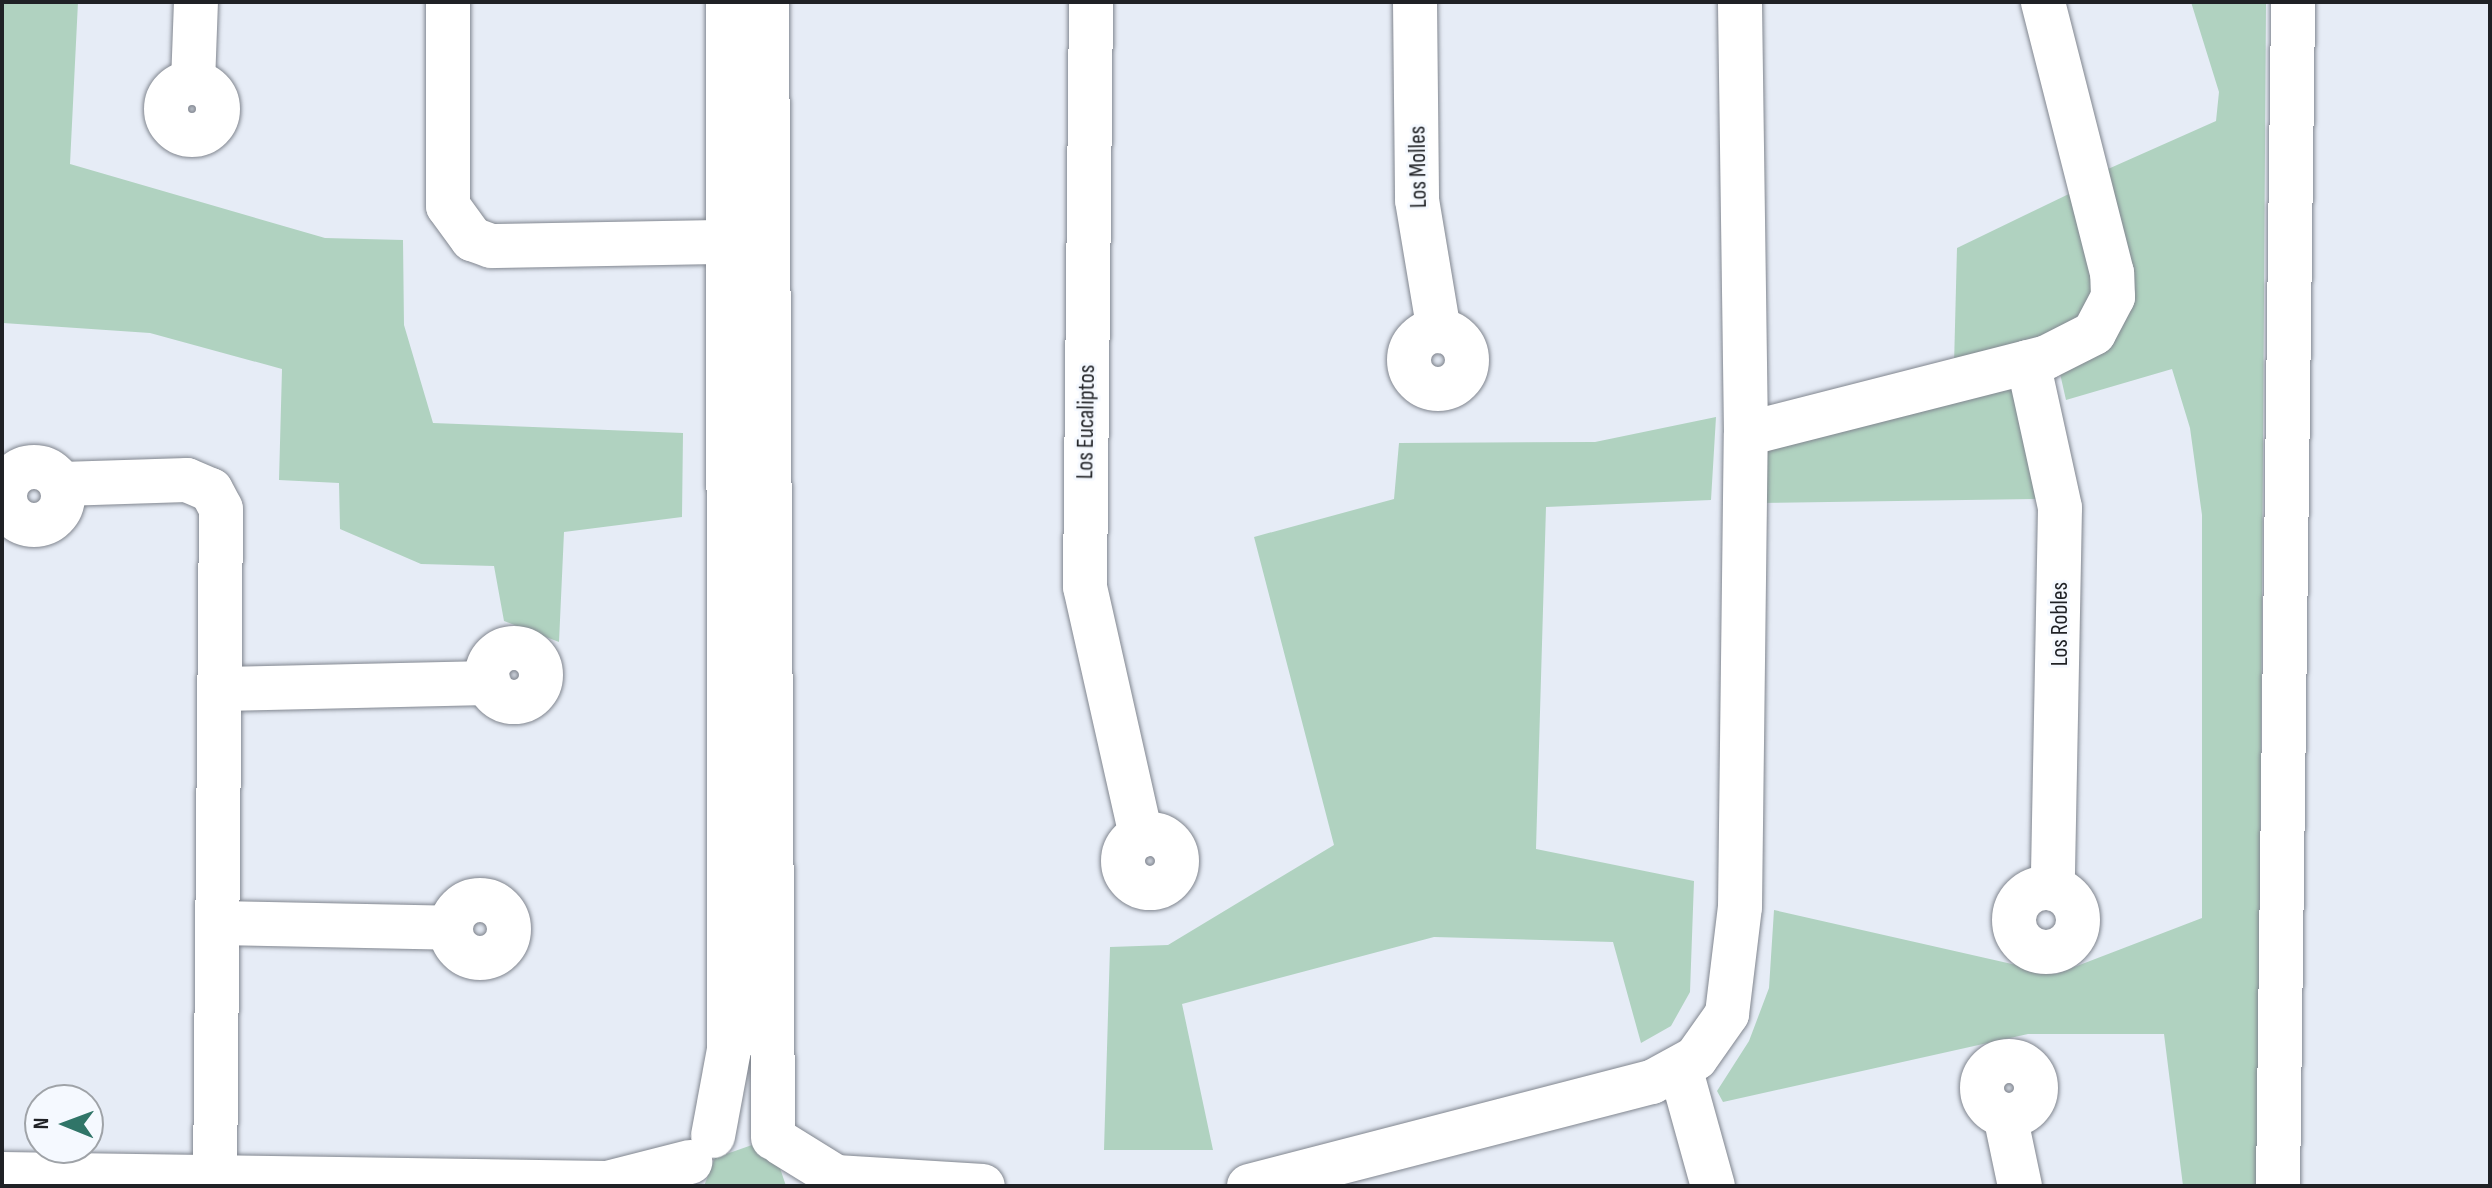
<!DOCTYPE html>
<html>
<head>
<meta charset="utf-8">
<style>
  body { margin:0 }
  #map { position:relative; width:2492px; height:1188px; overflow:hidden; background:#e6ecf6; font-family:"Sofia Sans Condensed",sans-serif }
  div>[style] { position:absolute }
  .green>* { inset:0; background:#b0d2c0 }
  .roads { filter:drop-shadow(0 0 2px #81868f) drop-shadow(0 0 2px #81868f) }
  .minor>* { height:44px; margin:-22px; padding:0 22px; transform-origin:22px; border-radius:22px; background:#fff }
  .minor>.ring { margin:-22px; padding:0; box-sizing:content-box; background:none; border:44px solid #fff; border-radius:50% }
  span { translate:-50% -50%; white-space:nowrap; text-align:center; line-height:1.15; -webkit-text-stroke:6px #f5f9ff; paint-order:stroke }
  .street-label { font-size:24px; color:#1f2125 }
  .frame { position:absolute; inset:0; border:4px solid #1f2125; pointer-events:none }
  .north { position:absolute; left:24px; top:1084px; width:80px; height:80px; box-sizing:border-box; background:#f5f9ff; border:2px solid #9fa3a8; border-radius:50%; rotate:271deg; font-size:22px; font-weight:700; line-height:32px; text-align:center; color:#1f2125 }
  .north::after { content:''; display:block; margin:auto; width:28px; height:36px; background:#307568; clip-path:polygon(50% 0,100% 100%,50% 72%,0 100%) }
</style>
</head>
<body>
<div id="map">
  <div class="green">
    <div style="clip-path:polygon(2px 2px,78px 2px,70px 164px,325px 238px,403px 240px,404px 325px,433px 423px,683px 433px,682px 517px,564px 532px,559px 642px,504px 621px,494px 566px,421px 564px,340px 529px,339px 483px,279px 480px,282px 369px,150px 333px,3px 323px,2px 329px)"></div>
    <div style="clip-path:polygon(2191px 2px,2266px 2px,2258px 1186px,2183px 1186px,2164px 1034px,2028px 1034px,1723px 1102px,1717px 1091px,1749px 1041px,1769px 988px,1774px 910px,2056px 974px,2202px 918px,2202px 515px,2190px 428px,2172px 369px,2066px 400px,2059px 369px,2095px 352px,2099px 173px,2216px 121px,2219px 92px)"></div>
    <div style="clip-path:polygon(2073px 192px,2100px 295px,2082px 323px,1954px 365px,1957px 248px)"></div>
    <div style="clip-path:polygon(2015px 384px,2039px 499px,1754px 503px,1757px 446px)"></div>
    <div style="clip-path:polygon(1716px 417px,1711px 500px,1546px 507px,1536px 849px,1694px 881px,1690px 992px,1671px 1026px,1641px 1043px,1613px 942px,1434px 937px,1182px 1004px,1213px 1150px,1104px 1150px,1110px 947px,1168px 945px,1334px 845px,1254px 537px,1394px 499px,1399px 443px,1595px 442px)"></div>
    <div style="clip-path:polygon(752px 1145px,777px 1159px,786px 1186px,704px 1186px,715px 1158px)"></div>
  </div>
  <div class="roads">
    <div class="minor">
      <div style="left:448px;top:2px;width:204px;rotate:90deg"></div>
      <div style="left:448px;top:206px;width:41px;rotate:54deg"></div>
      <div style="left:472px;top:239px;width:20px;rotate:20deg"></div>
      <div style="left:491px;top:246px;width:233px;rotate:-1deg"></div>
      <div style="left:767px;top:2px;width:1136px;rotate:89.7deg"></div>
      <div style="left:1091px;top:2px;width:585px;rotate:90.59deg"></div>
      <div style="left:1085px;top:587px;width:255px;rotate:77.3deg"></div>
      <div style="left:1415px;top:2px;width:198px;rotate:89.4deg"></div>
      <div style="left:1417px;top:200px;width:133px;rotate:80.5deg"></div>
      <div class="ring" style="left:166px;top:83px;width:8px;height:8px"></div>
      <div style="left:193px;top:83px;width:81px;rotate:-87.9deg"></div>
      <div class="ring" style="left:1409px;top:331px;width:14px;height:14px"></div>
      <div style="left:2028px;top:362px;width:149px;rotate:77.6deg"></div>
      <div style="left:2060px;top:508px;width:381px;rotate:91.1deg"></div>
      <div style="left:1746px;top:434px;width:309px;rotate:-14.3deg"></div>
      <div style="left:2045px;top:358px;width:55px;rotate:-27deg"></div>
      <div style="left:2094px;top:333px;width:41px;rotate:-62.2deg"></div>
      <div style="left:2113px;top:297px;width:24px;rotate:-92deg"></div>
      <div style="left:2112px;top:273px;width:280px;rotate:-104.3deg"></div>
      <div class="ring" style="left:5px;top:467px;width:14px;height:14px"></div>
      <div style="left:62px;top:484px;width:125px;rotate:-1.8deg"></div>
      <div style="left:187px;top:480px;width:26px;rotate:23deg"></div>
      <div style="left:211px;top:490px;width:21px;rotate:62deg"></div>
      <div style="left:221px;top:509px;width:677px;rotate:90.51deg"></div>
      <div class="ring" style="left:487px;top:648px;width:10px;height:10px"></div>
      <div style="left:223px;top:689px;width:266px;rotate:-1.3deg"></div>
      <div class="ring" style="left:1123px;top:834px;width:10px;height:10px"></div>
      <div class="ring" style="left:2014px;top:888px;width:20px;height:20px"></div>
      <div class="ring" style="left:451px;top:900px;width:14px;height:14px"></div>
      <div style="left:219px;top:923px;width:232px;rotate:1.2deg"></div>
      <div class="ring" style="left:1982px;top:1061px;width:10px;height:10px"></div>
      <div style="left:1681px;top:1071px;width:119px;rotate:74.5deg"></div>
      <div style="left:2005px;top:1115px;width:73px;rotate:78.1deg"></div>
      <div style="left:713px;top:1136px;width:87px;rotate:-79.5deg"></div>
      <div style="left:729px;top:1050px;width:1048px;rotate:-90.05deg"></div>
      <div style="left:781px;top:1143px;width:65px;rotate:31.7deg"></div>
      <div style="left:836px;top:1177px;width:147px;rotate:3.5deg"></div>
      <div style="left:2px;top:1174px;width:605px;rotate:0.85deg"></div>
      <div style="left:607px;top:1183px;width:86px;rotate:-14.2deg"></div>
      <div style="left:1249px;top:1186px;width:416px;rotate:-14.5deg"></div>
      <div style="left:1652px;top:1082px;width:50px;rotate:-28.6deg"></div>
      <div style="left:1696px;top:1058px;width:54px;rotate:-54.8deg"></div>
      <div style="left:1727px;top:1014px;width:108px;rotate:-83.1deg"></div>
      <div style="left:1740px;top:907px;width:473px;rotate:-89.3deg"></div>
      <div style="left:1746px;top:434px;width:432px;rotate:-90.8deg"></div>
      <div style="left:2278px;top:1186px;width:1184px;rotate:-89.27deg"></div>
    </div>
  </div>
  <div class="street-label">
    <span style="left:1418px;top:167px;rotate:-91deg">Los Molles</span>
    <span style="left:1086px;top:422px;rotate:-89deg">Los Eucaliptos</span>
    <span style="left:2060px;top:624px;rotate:-90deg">Los Robles</span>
  </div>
  <div class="frame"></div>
  <div class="north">N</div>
</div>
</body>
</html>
